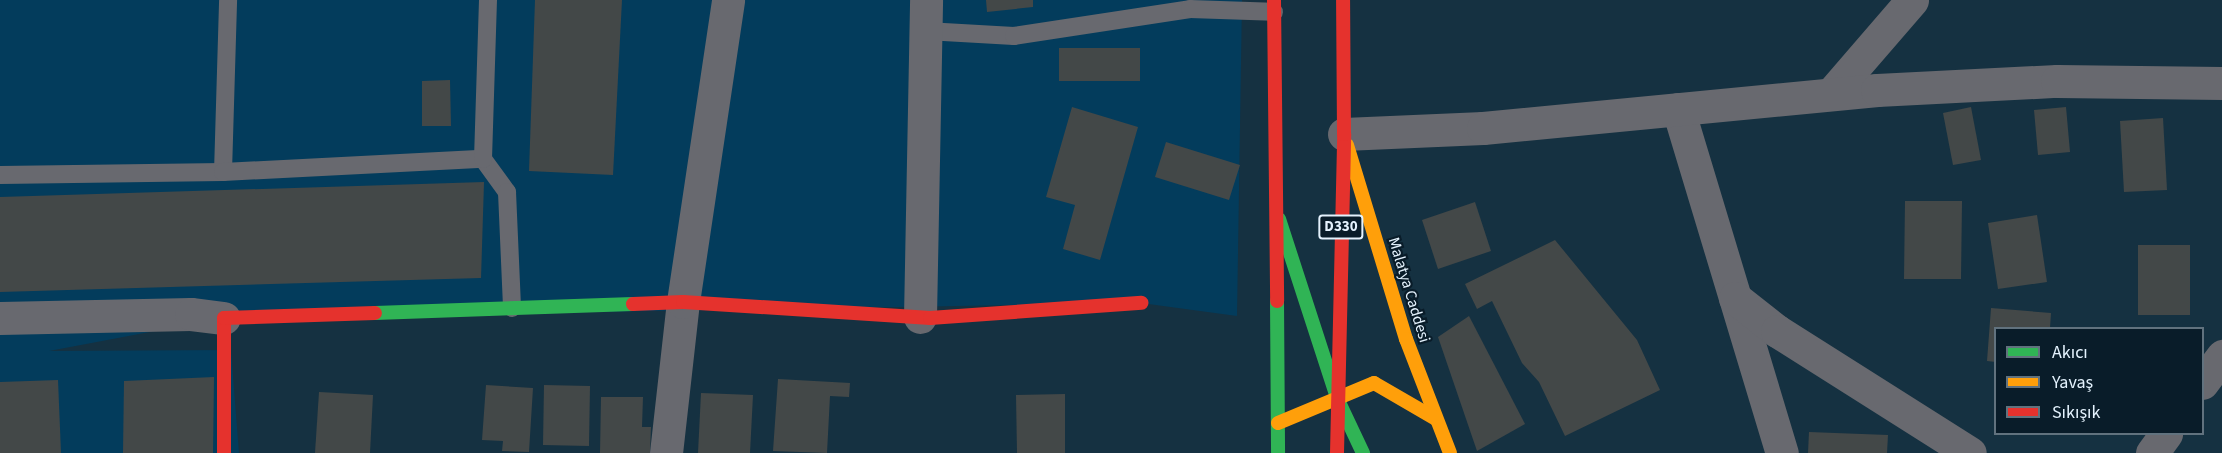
<!DOCTYPE html>
<html>
<head>
<meta charset="utf-8">
<style>
  body { margin:0 }
  #map { position:relative; width:2222px; height:453px; overflow:hidden; background:#153141; font-family:"Source Sans 3",sans-serif }
  div>[style] { position:absolute }
  .built>* { inset:0; background:#033c5c }
  .building>* { inset:0; background:#434848 }
  .lane>* { height:18px; margin:-9px; padding:0 9px; transform-origin:9px; border-radius:9px; background:#68696f }
  .street>* { height:33px; margin:-16.5px; padding:0 16.5px; transform-origin:16.5px; border-radius:16.5px; background:#68696f }
  .fast>* { height:14px; margin:-7px; padding:0 7px; transform-origin:7px; border-radius:7px; background:#30b455 }
  .slow>* { height:14px; margin:-7px; padding:0 7px; transform-origin:7px; border-radius:7px; background:#ff9f0a }
  .jam>* { height:14px; margin:-7px; padding:0 7px; transform-origin:7px; border-radius:7px; background:#e5322d }
  span { translate:-50% -50%; white-space:nowrap; text-align:center; line-height:1.15; -webkit-text-stroke:4.5px #091c29; paint-order:stroke }
  .shield-label span { padding:2px 4px; background:#091c29; border:2px solid; border-radius:4px; -webkit-text-stroke-width:0 }
  .shield-label { font-size:15px; color:#e4f2fd; font-weight:700 }
  .street-label { font-size:16px; color:#e4f2fd }
  .legend { position:absolute; left:1994px; top:327px; width:210px; height:108px; box-sizing:border-box; background:#091c29; border:2px solid #61727e; margin:0; padding:8px 10px; list-style:none; font-size:18px; color:#e4f2fd }
  .legend li { display:flex; align-items:center; gap:12px; height:30px }
  .legend b { width:30px; border:2px solid #61727e }
</style>
</head>
<body>
<div id="map">
  <div class="built">
    <div style="clip-path:polygon(0 0,1242px 0,1237px 316px,1141px 303px,224px 318px,49px 351px,231px 350px,239px 453px,0 453px)"></div>
  </div>
  <div class="building">
    <div style="clip-path:polygon(535px 0,622px 0,613px 175px,529px 171px)"></div>
    <div style="clip-path:polygon(986px 0,1033px 0,1033px 7px,987px 12px)"></div>
    <div style="clip-path:polygon(1059px 48px,1140px 48px,1140px 81px,1059px 81px)"></div>
    <div style="clip-path:polygon(450px 80px,451px 126px,422px 126px,422px 81px)"></div>
    <div style="clip-path:polygon(1072px 107px,1138px 127px,1100px 260px,1063px 249px,1075px 205px,1046px 197px)"></div>
    <div style="clip-path:polygon(1971px 107px,1981px 160px,1953px 165px,1943px 113px)"></div>
    <div style="clip-path:polygon(2066px 107px,2070px 152px,2038px 155px,2034px 110px)"></div>
    <div style="clip-path:polygon(2163px 118px,2167px 190px,2124px 192px,2120px 121px)"></div>
    <div style="clip-path:polygon(1166px 142px,1240px 165px,1229px 200px,1155px 177px)"></div>
    <div style="clip-path:polygon(484px 182px,481px 278px,0 292px,0 197px)"></div>
    <div style="clip-path:polygon(1905px 201px,1962px 201px,1961px 279px,1904px 279px)"></div>
    <div style="clip-path:polygon(1475px 202px,1491px 251px,1438px 269px,1422px 220px)"></div>
    <div style="clip-path:polygon(2037px 215px,2047px 282px,1998px 289px,1988px 223px)"></div>
    <div style="clip-path:polygon(1555px 240px,1637px 340px,1660px 390px,1565px 436px,1539px 382px,1522px 363px,1492px 301px,1477px 309px,1465px 284px)"></div>
    <div style="clip-path:polygon(2138px 245px,2190px 245px,2190px 315px,2138px 315px)"></div>
    <div style="clip-path:polygon(1991px 308px,2051px 313px,2050px 328px,1996px 328px,1996px 362px,1987px 361px)"></div>
    <div style="clip-path:polygon(1469px 316px,1525px 424px,1477px 451px,1438px 337px)"></div>
    <div style="clip-path:polygon(214px 377px,213px 453px,123px 453px,124px 381px)"></div>
    <div style="clip-path:polygon(778px 379px,850px 383px,849px 397px,830px 396px,827px 453px,773px 451px)"></div>
    <div style="clip-path:polygon(58px 380px,61px 453px,0 453px,0 382px)"></div>
    <div style="clip-path:polygon(486px 385px,533px 388px,529px 452px,502px 451px,503px 441px,482px 440px)"></div>
    <div style="clip-path:polygon(544px 385px,590px 386px,589px 446px,543px 445px)"></div>
    <div style="clip-path:polygon(319px 392px,373px 395px,370px 453px,315px 453px)"></div>
    <div style="clip-path:polygon(701px 393px,753px 395px,750px 453px,698px 453px)"></div>
    <div style="clip-path:polygon(1065px 394px,1065px 453px,1017px 453px,1016px 395px)"></div>
    <div style="clip-path:polygon(601px 397px,643px 397px,642px 427px,651px 427px,650px 453px,600px 453px)"></div>
    <div style="clip-path:polygon(1809px 432px,1888px 435px,1887px 453px,1808px 453px)"></div>
  </div>
  <div class="lane">
    <div style="left:926px;top:31px;width:88px;rotate:3.3deg"></div>
    <div style="left:1014px;top:36px;width:178px;rotate:-8.7deg"></div>
    <div style="left:1190px;top:9px;width:84px;rotate:2deg"></div>
    <div style="left:483px;top:159px;width:41px;rotate:54deg"></div>
    <div style="left:507px;top:192px;width:116px;rotate:87.5deg"></div>
    <div style="left:223px;top:172px;width:172px;rotate:-88.3deg"></div>
    <div style="left:0;top:175px;width:223px;rotate:-0.8deg"></div>
    <div style="left:223px;top:172px;width:260px;rotate:-2.9deg"></div>
    <div style="left:483px;top:159px;width:159px;rotate:-88.2deg"></div>
  </div>
  <div class="street">
    <div style="left:1831px;top:94px;width:124px;rotate:-49.2deg"></div>
    <div style="left:1678px;top:109px;width:359px;rotate:73.2deg"></div>
    <div style="left:1344px;top:134px;width:139px;rotate:-2.5deg"></div>
    <div style="left:1483px;top:128px;width:396px;rotate:-5.5deg"></div>
    <div style="left:1877px;top:90px;width:180px;rotate:-2.9deg"></div>
    <div style="left:2057px;top:81px;width:165px;rotate:0.7deg"></div>
    <div style="left:1735px;top:298px;width:53px;rotate:38.2deg"></div>
    <div style="left:1777px;top:331px;width:228px;rotate:32.3deg"></div>
    <div style="left:920px;top:317px;width:317px;rotate:-88.9deg"></div>
    <div style="left:0;top:318px;width:191px;rotate:-1.2deg"></div>
    <div style="left:191px;top:314px;width:33px;rotate:7deg"></div>
    <div style="left:2202px;top:383px;width:34px;rotate:-53deg"></div>
    <div style="left:666px;top:453px;width:152px;rotate:-83.6deg"></div>
    <div style="left:683px;top:302px;width:305px;rotate:-81.5deg"></div>
    <div style="left:2152px;top:453px;width:24px;rotate:-54deg"></div>
  </div>
  <div class="fast">
    <div style="left:1279px;top:219px;width:188px;rotate:72deg"></div>
    <div style="left:1337px;top:398px;width:61px;rotate:64.7deg"></div>
    <div style="left:1277px;top:301px;width:152px;rotate:89.6deg"></div>
    <div style="left:375px;top:313px;width:258px;rotate:-2deg"></div>
  </div>
  <div class="slow">
    <div style="left:1347px;top:145px;width:203px;rotate:73.1deg"></div>
    <div style="left:1406px;top:339px;width:122px;rotate:68.9deg"></div>
    <div style="left:1278px;top:423px;width:104px;rotate:-22.6deg"></div>
    <div style="left:1374px;top:383px;width:72px;rotate:30.1deg"></div>
  </div>
  <div class="jam">
    <div style="left:1274px;top:0;width:301px;rotate:89.4deg"></div>
    <div style="left:633px;top:304px;width:50px;rotate:-2.3deg"></div>
    <div style="left:683px;top:302px;width:248px;rotate:3.7deg"></div>
    <div style="left:930px;top:318px;width:212px;rotate:-4.1deg"></div>
    <div style="left:224px;top:453px;width:135px;rotate:-90deg"></div>
    <div style="left:224px;top:318px;width:151px;rotate:-1.9deg"></div>
    <div style="left:1337px;top:453px;width:319px;rotate:-88.7deg"></div>
    <div style="left:1344px;top:134px;width:134px;rotate:-90.4deg"></div>
  </div>
  <div class="shield-label">
    <span style="left:1341px;top:227px">D330</span>
  </div>
  <div class="street-label">
    <span style="left:1409px;top:290px;rotate:73deg">Malatya Caddesi</span>
  </div>
  <ul class="legend">
  <li><b style="height:8px;background:#30b455"></b>Akıcı</li>
  <li><b style="height:8px;background:#ff9f0a"></b>Yavaş</li>
  <li><b style="height:8px;background:#e5322d"></b>Sıkışık</li>
  </ul>
</div>
</body>
</html>
